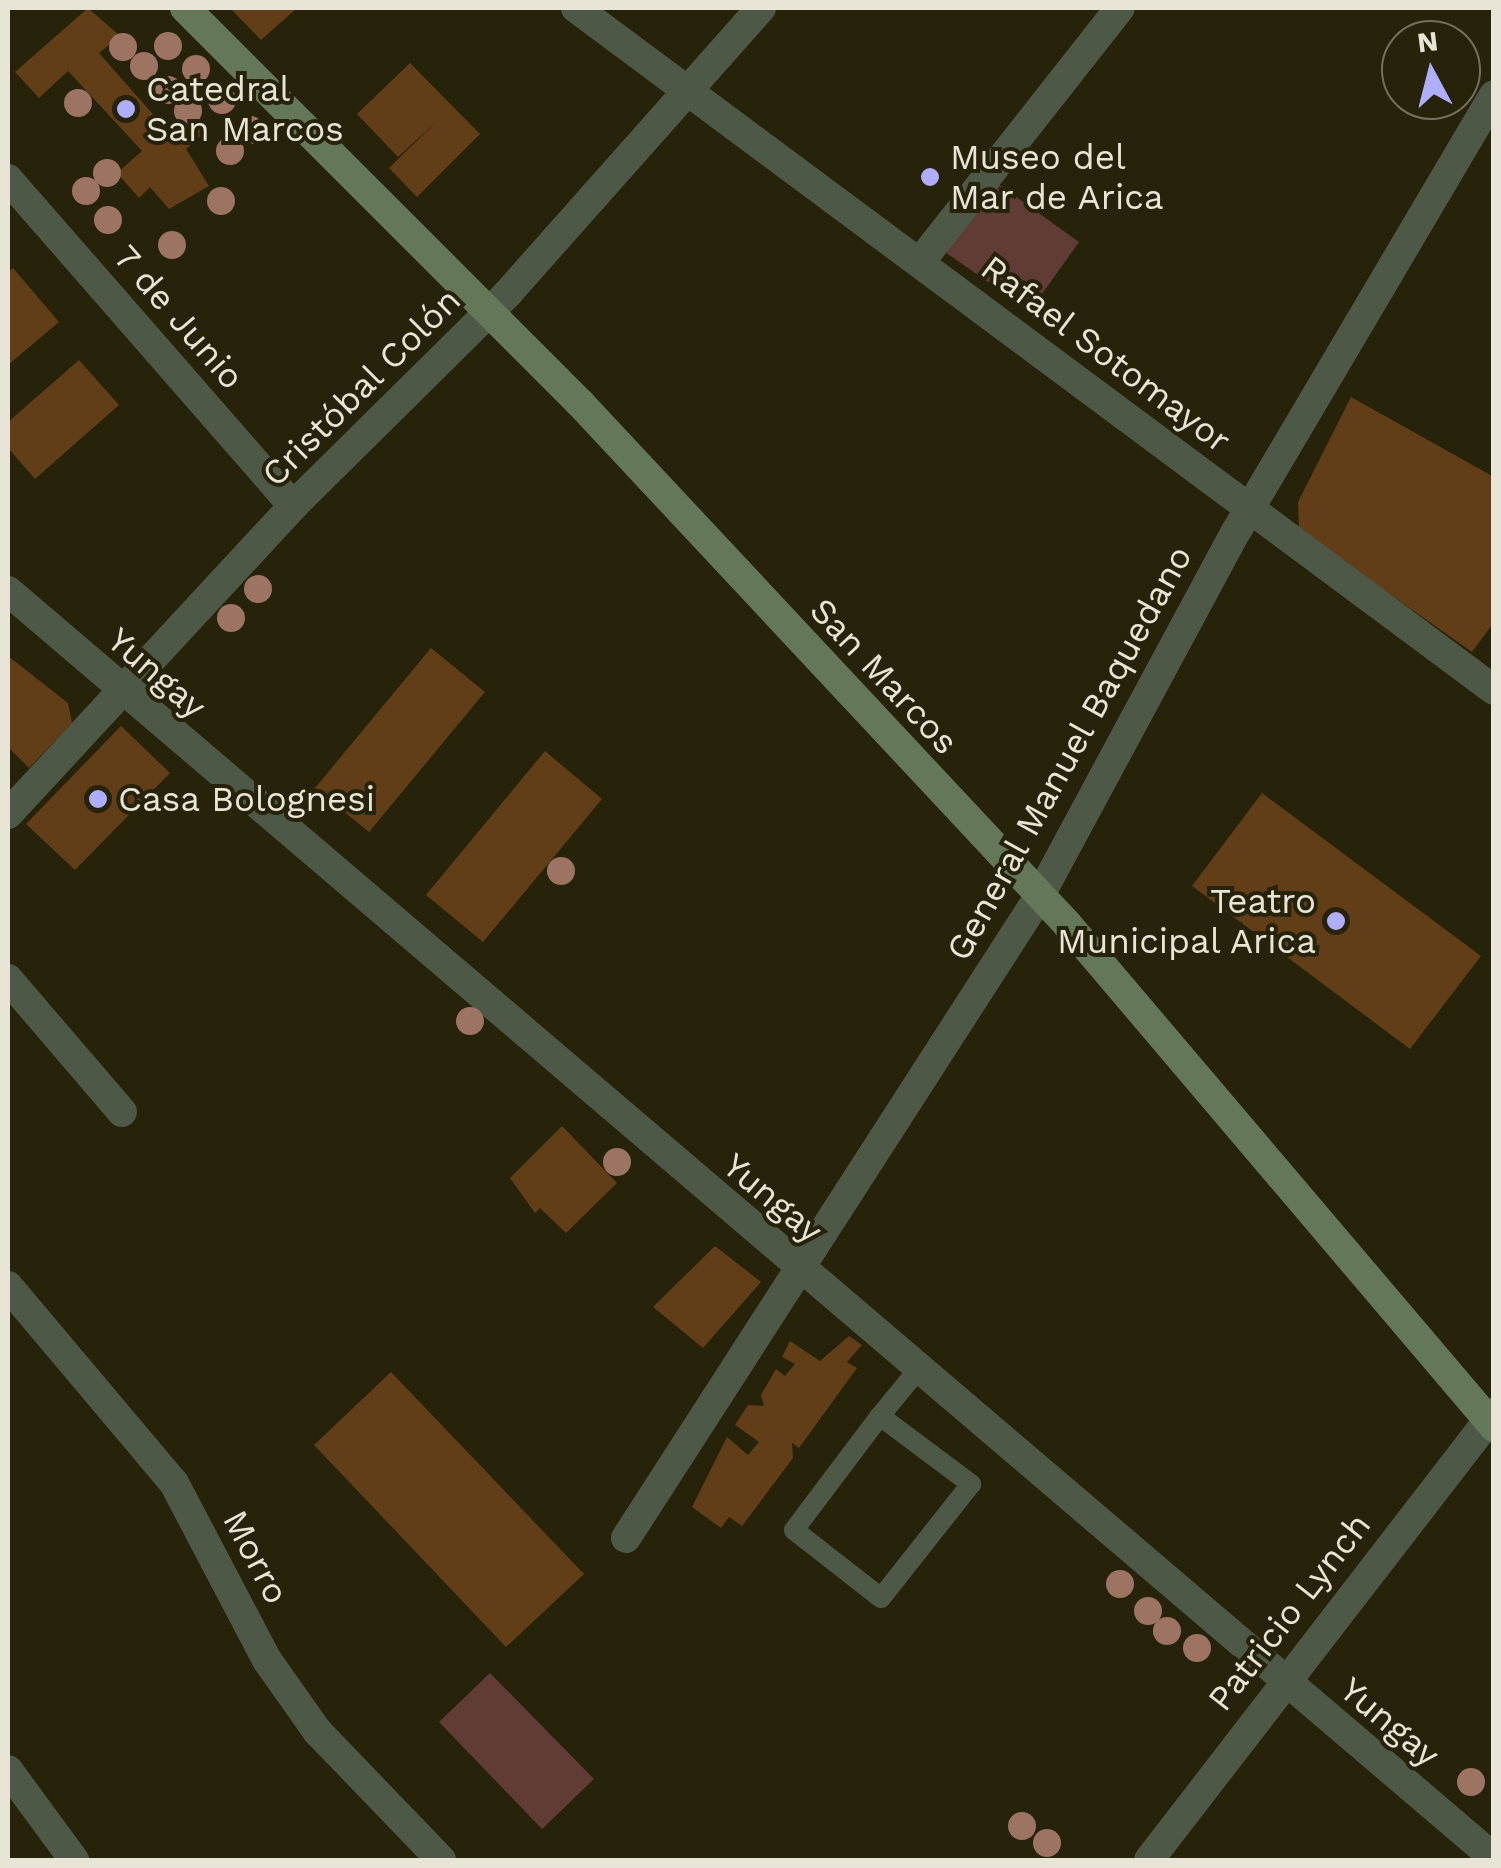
<!DOCTYPE html>
<html>
<head>
<meta charset="utf-8">
<style>
  body { margin:0 }
  #map { position:relative; width:1501px; height:1868px; overflow:hidden; background:#27220a; font-family:"Work Sans",sans-serif }
  div>[style] { position:absolute }
  .green>* { inset:0; background:#613c36 }
  .building>* { inset:0; background:#623e18 }
  .service>* { height:20px; margin:-10px; padding:0 10px; transform-origin:10px; border-radius:10px; background:#4d5846 }
  .pedestrian>* { height:30px; margin:-15px; padding:0 15px; transform-origin:15px; border-radius:15px; background:#4d5846 }
  .minor>* { height:30px; margin:-15px; padding:0 15px; transform-origin:15px; border-radius:15px; background:#4d5846 }
  .tertiary>* { height:30px; margin:-15px; padding:0 15px; transform-origin:15px; border-radius:15px; background:#4d5846 }
  .secondary>* { height:30px; margin:-15px; padding:0 15px; transform-origin:15px; border-radius:15px; background:#647759 }
  .trees>* { width:28px; height:28px; margin:-14px; border-radius:50%; background:#9d7464 }
  .dots>* { width:28px; height:28px; translate:-50% -50%; box-sizing:border-box; border:5px solid #27220a; border-radius:50% }
  span { translate:-50% -50%; white-space:nowrap; text-align:center; line-height:1.15; -webkit-text-stroke:8px #27220a; paint-order:stroke }
  .poi-label { font-size:35px; color:#e8e5d7 }
  .left { translate:0 -50%; text-align:left }
  .right { translate:-100% -50%; text-align:right }
  .street-label { font-size:35px; color:#e8e5d7 }
  .frame { position:absolute; inset:0; border:10px solid #e8e5d7; pointer-events:none }
  .north { position:absolute; left:1381px; top:20px; width:100px; height:100px; box-sizing:border-box; background:#27220a; border:2px solid #74705c; border-radius:50%; rotate:353deg; font-size:28px; font-weight:700; line-height:40px; text-align:center; color:#e8e5d7 }
  .north::after { content:''; display:block; margin:auto; width:35px; height:45px; background:#b0aefa; clip-path:polygon(50% 0,100% 100%,50% 72%,0 100%) }
</style>
</head>
<body>
<div id="map">
  <div class="green">
    <div style="clip-path:polygon(994px 181px,1079px 242px,1030px 311px,942px 250px)"></div>
    <div style="clip-path:polygon(490px 1673px,594px 1779px,542px 1829px,439px 1722px)"></div>
  </div>
  <div class="building">
    <div style="clip-path:polygon(88px 8px,120px 36px,99px 53px,165px 128px,196px 120px,206px 131px,186px 149px,209px 186px,169px 209px,150px 187px,139px 198px,117px 173px,142px 151px,68px 71px,39px 98px,15px 72px)"></div>
    <div style="clip-path:polygon(230px 8px,297px 8px,261px 40px)"></div>
    <div style="clip-path:polygon(410px 63px,480px 134px,417px 197px,389px 168px,436px 122px,398px 157px,357px 114px)"></div>
    <div style="clip-path:polygon(13px 268px,59px 322px,8px 365px,8px 272px)"></div>
    <div style="clip-path:polygon(79px 360px,119px 405px,35px 479px,8px 448px,8px 422px)"></div>
    <div style="clip-path:polygon(1351px 397px,1494px 477px,1494px 622px,1472px 652px,1299px 530px,1298px 502px)"></div>
    <div style="clip-path:polygon(431px 648px,485px 692px,369px 832px,315px 788px)"></div>
    <div style="clip-path:polygon(8px 656px,68px 703px,72px 723px,29px 768px,8px 747px)"></div>
    <div style="clip-path:polygon(121px 726px,170px 773px,75px 870px,26px 824px)"></div>
    <div style="clip-path:polygon(545px 751px,602px 799px,483px 942px,426px 895px)"></div>
    <div style="clip-path:polygon(1262px 793px,1481px 956px,1410px 1049px,1192px 886px)"></div>
    <div style="clip-path:polygon(562px 1126px,617px 1183px,566px 1233px,540px 1208px,535px 1213px,510px 1178px)"></div>
    <div style="clip-path:polygon(715px 1246px,761px 1282px,703px 1348px,653px 1307px)"></div>
    <div style="clip-path:polygon(849px 1336px,862px 1345px,847px 1362px,857px 1368px,799px 1448px,792px 1443px,793px 1458px,742px 1526px,729px 1517px,721px 1528px,692px 1507px,727px 1437px,748px 1455px,759px 1442px,735px 1425px,748px 1405px,764px 1406px,761px 1395px,776px 1369px,785px 1376px,795px 1364px,782px 1357px,790px 1341px,820px 1361px)"></div>
    <div style="clip-path:polygon(391px 1372px,584px 1574px,506px 1647px,314px 1445px)"></div>
  </div>
  <div class="service">
    <div style="left:880px;top:1416px;width:114px;rotate:36.8deg"></div>
    <div style="left:971px;top:1484px;width:145px;rotate:128.3deg"></div>
    <div style="left:881px;top:1598px;width:110px;rotate:-142deg"></div>
    <div style="left:794px;top:1530px;width:143px;rotate:-53deg"></div>
    <div style="left:880px;top:1416px;width:58px;rotate:-50.6deg"></div>
  </div>
  <div class="pedestrian">
    <div style="left:920px;top:262px;width:323px;rotate:-51.8deg"></div>
  </div>
  <div class="minor">
    <div style="left:8px;top:179px;width:434px;rotate:48.9deg"></div>
    <div style="left:8px;top:591px;width:1953px;rotate:40.45deg"></div>
    <div style="left:8px;top:814px;width:420px;rotate:-47.2deg"></div>
    <div style="left:293px;top:506px;width:303px;rotate:-44.7deg"></div>
    <div style="left:508px;top:293px;width:381px;rotate:-48.4deg"></div>
    <div style="left:8px;top:979px;width:175px;rotate:49.4deg"></div>
    <div style="left:8px;top:1286px;width:258px;rotate:49.9deg"></div>
    <div style="left:174px;top:1483px;width:200px;rotate:62.3deg"></div>
    <div style="left:267px;top:1660px;width:87px;rotate:54.8deg"></div>
    <div style="left:317px;top:1731px;width:179px;rotate:46.1deg"></div>
    <div style="left:626px;top:1538px;width:763px;rotate:-57.21deg"></div>
    <div style="left:1039px;top:897px;width:417px;rotate:-61.7deg"></div>
    <div style="left:1237px;top:530px;width:505px;rotate:-59.43deg"></div>
    <div style="left:8px;top:1770px;width:112px;rotate:53.7deg"></div>
    <div style="left:1149px;top:1860px;width:565px;rotate:-52.34deg"></div>
  </div>
  <div class="tertiary">
    <div style="left:576px;top:8px;width:1144px;rotate:36.61deg"></div>
  </div>
  <div class="secondary">
    <div style="left:185px;top:8px;width:559px;rotate:45deg"></div>
    <div style="left:580px;top:403px;width:713px;rotate:46.93deg"></div>
    <div style="left:1067px;top:924px;width:660px;rotate:49.67deg"></div>
  </div>
  <div class="trees">
    <div style="left:168px;top:46px"></div>
    <div style="left:123px;top:47px"></div>
    <div style="left:144px;top:66px"></div>
    <div style="left:196px;top:69px"></div>
    <div style="left:168px;top:90px"></div>
    <div style="left:222px;top:100px"></div>
    <div style="left:78px;top:103px"></div>
    <div style="left:188px;top:111px"></div>
    <div style="left:250px;top:130px"></div>
    <div style="left:230px;top:151px"></div>
    <div style="left:107px;top:173px"></div>
    <div style="left:86px;top:191px"></div>
    <div style="left:221px;top:201px"></div>
    <div style="left:108px;top:220px"></div>
    <div style="left:172px;top:245px"></div>
    <div style="left:258px;top:589px"></div>
    <div style="left:231px;top:618px"></div>
    <div style="left:561px;top:871px"></div>
    <div style="left:470px;top:1021px"></div>
    <div style="left:617px;top:1162px"></div>
    <div style="left:1120px;top:1584px"></div>
    <div style="left:1148px;top:1611px"></div>
    <div style="left:1167px;top:1631px"></div>
    <div style="left:1197px;top:1648px"></div>
    <div style="left:1471px;top:1782px"></div>
    <div style="left:1022px;top:1826px"></div>
    <div style="left:1047px;top:1843px"></div>
  </div>
  <div class="dots">
    <div style="left:126px;top:109px;background:#b0aefa"></div>
    <div style="left:930px;top:177px;background:#b0aefa"></div>
    <div style="left:98px;top:799px;background:#b0aefa"></div>
    <div style="left:1336px;top:921px;background:#b0aefa"></div>
  </div>
  <div class="poi-label">
    <span class="left" style="left:146px;top:109px">Catedral<br>San Marcos</span>
    <span class="left" style="left:950px;top:177px">Museo del<br>Mar de Arica</span>
    <span class="left" style="left:118px;top:799px">Casa Bolognesi</span>
    <span class="right" style="left:1316px;top:921px">Teatro<br>Municipal Arica</span>
  </div>
  <div class="street-label">
    <span style="left:179px;top:317px;rotate:49deg">7 de Junio</span>
    <span style="left:1106px;top:354px;rotate:37deg">Rafael Sotomayor</span>
    <span style="left:361px;top:387px;rotate:-45deg">Cristóbal Colón</span>
    <span style="left:157px;top:673px;rotate:41deg">Yungay</span>
    <span style="left:884px;top:676px;rotate:47deg">San Marcos</span>
    <span style="left:1069px;top:753px;rotate:-61deg">General Manuel Baquedano</span>
    <span style="left:773px;top:1198px;rotate:40deg">Yungay</span>
    <span style="left:256px;top:1557px;rotate:62deg">Morro</span>
    <span style="left:1289px;top:1612px;rotate:-52deg">Patricio Lynch</span>
    <span style="left:1390px;top:1722px;rotate:40deg">Yungay</span>
  </div>
  <div class="frame"></div>
  <div class="north">N</div>
</div>
</body>
</html>
